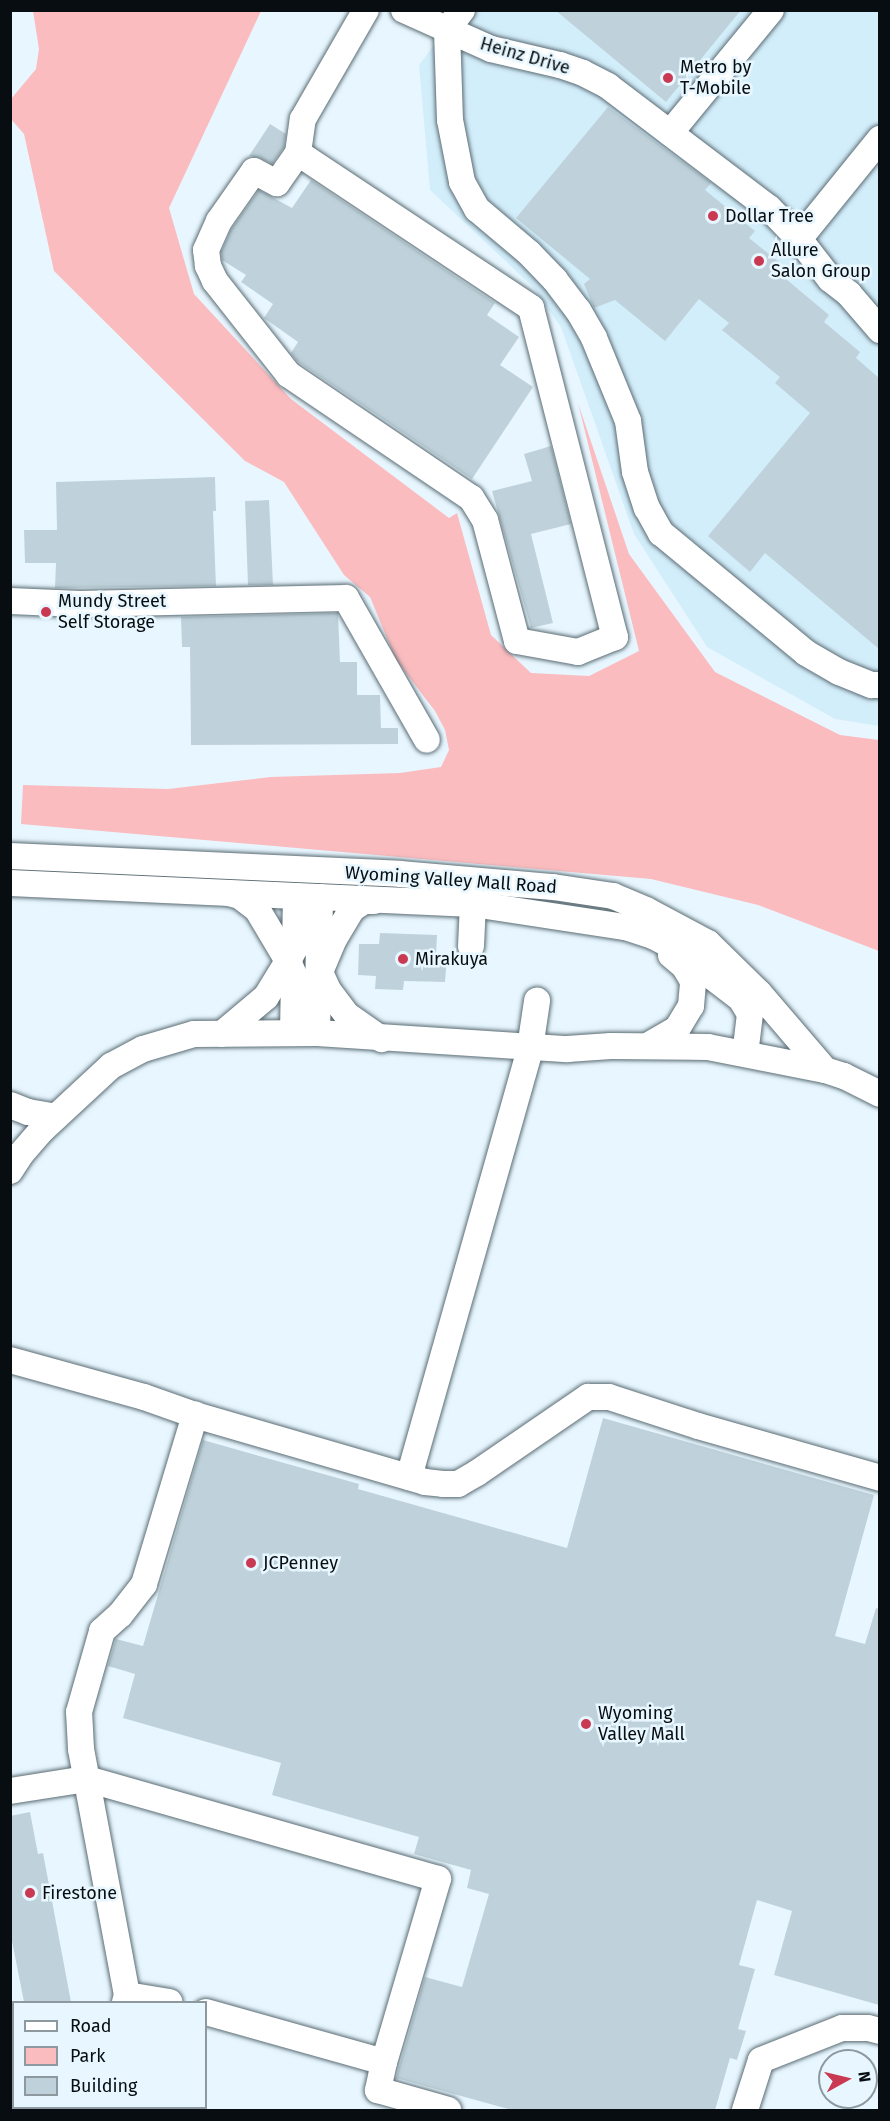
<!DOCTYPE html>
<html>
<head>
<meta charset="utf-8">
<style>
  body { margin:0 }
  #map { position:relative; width:890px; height:2121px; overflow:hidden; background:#e8f7ff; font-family:"Fira Sans",sans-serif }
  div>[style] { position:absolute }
  .built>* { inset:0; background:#d3eefb }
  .green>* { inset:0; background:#fbbcbf }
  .building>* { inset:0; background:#bfd2db }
  .roads { filter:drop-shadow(0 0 2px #5b6c74) drop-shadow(0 0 2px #5b6c74) }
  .minor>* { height:26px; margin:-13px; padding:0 13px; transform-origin:13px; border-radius:13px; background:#fff }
  .dots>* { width:16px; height:16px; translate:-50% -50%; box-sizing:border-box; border:3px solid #e8f7ff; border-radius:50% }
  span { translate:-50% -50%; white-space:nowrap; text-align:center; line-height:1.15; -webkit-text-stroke:5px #e8f7ff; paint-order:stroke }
  .street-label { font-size:18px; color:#070d10 }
  .poi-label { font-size:18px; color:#070d10 }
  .left { translate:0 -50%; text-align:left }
  .frame { position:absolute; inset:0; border:12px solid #070d10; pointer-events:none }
  .legend { position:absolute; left:12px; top:2001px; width:195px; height:108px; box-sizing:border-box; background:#e8f7ff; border:2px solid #8e999f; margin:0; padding:8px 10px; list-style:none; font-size:18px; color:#070d10 }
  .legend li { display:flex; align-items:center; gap:12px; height:30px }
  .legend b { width:30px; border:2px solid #8e999f }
  .north { position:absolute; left:818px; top:2049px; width:60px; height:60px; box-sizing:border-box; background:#e8f7ff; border:2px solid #8e999f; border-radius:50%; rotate:82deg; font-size:16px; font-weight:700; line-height:24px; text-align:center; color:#070d10 }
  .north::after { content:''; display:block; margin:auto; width:21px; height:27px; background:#c93952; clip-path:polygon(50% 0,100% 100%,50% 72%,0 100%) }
</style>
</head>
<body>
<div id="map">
  <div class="built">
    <div style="clip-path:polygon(460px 11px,879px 11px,879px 726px,835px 719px,707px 647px,634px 534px,561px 327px,532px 286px,430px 190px,419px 65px)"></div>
  </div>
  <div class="green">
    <div style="clip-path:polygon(33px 11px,261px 11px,169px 208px,194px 294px,291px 399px,449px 518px,457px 513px,491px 635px,531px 673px,589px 676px,639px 651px,578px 403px,629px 554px,715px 672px,840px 735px,879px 740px,879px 951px,758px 905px,651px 879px,21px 824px,23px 785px,168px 789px,270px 777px,400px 773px,441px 767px,449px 750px,445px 730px,435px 711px,396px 660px,370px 597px,344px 575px,284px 482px,245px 461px,54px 271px,24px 134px,11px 119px,11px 99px,36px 69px,39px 49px)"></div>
  </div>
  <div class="building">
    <div style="clip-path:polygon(555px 10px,741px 10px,666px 102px)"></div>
    <div style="clip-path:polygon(608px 107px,711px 183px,705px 190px,755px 231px,749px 238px,779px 262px,774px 269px,829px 315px,824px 322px,860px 352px,856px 358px,879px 378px,879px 649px,765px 553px,750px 572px,708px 536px,810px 413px,775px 383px,780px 377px,722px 330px,729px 323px,699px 299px,665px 341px,615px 300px,594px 308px,584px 284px,590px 279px,516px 218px)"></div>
    <div style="clip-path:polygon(270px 124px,286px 134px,284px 147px,272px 164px,260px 158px,249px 156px)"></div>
    <div style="clip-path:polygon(311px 180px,495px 303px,487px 315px,519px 337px,500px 365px,533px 387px,472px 479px,297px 361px,291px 353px,298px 342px,264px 318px,273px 304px,241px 282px,246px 275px,222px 260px,221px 252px,232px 228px,259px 190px,292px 208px)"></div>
    <div style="clip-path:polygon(551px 446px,571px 524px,531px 534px,553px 623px,531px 628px,492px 491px,532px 481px,524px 454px)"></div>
    <div style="clip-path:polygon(215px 477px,216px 511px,213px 511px,216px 586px,55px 588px,56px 563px,25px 563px,24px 530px,57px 530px,56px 482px)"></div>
    <div style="clip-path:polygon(269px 500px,273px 585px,248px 585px,245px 501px)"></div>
    <div style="clip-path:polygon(338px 613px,340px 662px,357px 662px,357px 695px,380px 695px,381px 728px,398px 728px,398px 744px,191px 745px,190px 647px,182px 647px,181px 617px)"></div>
    <div style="clip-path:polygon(380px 933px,437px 935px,436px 954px,447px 955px,445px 982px,404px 981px,403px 990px,375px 989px,376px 976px,358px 975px,359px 944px,379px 944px)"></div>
    <div style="clip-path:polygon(603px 1418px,874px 1495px,835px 1636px,865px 1644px,876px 1608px,879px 1609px,879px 2005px,774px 1975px,792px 1911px,757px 1900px,739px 1965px,755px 1969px,738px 2029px,746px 2031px,737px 2060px,730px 2058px,715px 2110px,512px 2110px,396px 2078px,425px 1977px,462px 1987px,489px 1894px,467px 1888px,471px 1870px,414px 1854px,419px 1837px,272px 1795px,281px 1763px,123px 1718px,135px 1674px,108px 1666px,116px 1639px,143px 1646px,203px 1440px,359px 1484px,358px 1489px,567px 1548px)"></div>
    <div style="clip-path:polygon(30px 1812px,38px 1854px,43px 1853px,71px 2002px,24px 2002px,10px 1931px,10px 1816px)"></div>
  </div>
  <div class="roads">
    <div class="minor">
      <div style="left:404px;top:10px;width:95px;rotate:24.1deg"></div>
      <div style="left:491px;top:49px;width:71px;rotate:13.1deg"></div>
      <div style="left:560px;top:65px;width:24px;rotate:19deg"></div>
      <div style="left:583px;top:73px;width:28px;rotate:27deg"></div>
      <div style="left:608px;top:86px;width:202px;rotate:37.2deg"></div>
      <div style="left:769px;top:208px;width:43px;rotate:45.9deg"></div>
      <div style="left:799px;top:239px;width:51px;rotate:52.2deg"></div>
      <div style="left:830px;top:279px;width:24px;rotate:38deg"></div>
      <div style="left:849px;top:294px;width:48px;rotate:49.3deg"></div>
      <div style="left:462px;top:10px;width:25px;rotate:127deg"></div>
      <div style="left:447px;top:30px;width:90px;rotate:88.1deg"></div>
      <div style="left:450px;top:120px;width:63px;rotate:79deg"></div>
      <div style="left:462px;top:182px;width:31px;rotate:61deg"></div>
      <div style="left:477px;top:209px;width:68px;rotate:40.2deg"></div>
      <div style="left:529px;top:253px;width:37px;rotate:46deg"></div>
      <div style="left:555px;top:280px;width:38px;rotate:53deg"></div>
      <div style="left:578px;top:310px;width:32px;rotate:60deg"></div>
      <div style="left:594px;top:338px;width:90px;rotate:67.7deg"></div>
      <div style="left:628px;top:421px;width:51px;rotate:82.2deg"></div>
      <div style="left:635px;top:472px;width:38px;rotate:72deg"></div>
      <div style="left:647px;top:508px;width:29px;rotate:61deg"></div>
      <div style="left:661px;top:533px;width:188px;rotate:39.6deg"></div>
      <div style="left:806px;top:653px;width:38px;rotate:30deg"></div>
      <div style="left:839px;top:672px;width:35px;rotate:22deg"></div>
      <div style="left:872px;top:685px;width:8px"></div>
      <div style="left:670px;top:133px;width:159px;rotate:-50.6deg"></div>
      <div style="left:298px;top:153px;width:280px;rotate:33.6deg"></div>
      <div style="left:531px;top:308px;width:340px;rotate:75.7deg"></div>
      <div style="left:615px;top:637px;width:40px;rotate:158deg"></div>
      <div style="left:578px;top:652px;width:62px;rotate:-169.8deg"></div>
      <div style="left:517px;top:641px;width:125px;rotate:-104.8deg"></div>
      <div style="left:485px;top:520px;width:26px;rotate:-122deg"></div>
      <div style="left:471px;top:498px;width:220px;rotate:-145.9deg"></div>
      <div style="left:289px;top:375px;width:120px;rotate:-128.2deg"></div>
      <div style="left:215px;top:281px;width:17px;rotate:-115deg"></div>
      <div style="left:208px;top:266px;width:16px;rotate:-97deg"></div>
      <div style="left:206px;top:250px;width:32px;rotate:-66deg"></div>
      <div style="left:219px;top:221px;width:61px;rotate:-55deg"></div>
      <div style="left:254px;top:171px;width:26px;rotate:28deg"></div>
      <div style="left:277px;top:183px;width:37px;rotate:-55deg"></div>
      <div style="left:298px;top:153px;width:34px;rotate:-82deg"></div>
      <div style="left:303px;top:119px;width:126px;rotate:-60deg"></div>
      <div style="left:799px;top:239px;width:129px;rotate:-51deg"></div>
      <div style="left:10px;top:601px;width:70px;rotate:2.5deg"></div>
      <div style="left:80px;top:604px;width:266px;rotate:-1.3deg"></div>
      <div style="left:346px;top:598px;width:163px;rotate:60.3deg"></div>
      <div style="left:10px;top:856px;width:390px;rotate:2.6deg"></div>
      <div style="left:400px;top:874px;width:154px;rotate:4.9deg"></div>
      <div style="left:553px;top:887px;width:61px;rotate:8.5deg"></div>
      <div style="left:613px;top:896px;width:36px;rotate:23deg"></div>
      <div style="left:646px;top:910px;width:70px;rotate:28deg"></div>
      <div style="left:708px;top:943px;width:71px;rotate:44.4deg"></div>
      <div style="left:759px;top:993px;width:101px;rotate:49.4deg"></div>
      <div style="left:10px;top:883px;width:463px;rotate:2.6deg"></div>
      <div style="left:473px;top:904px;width:154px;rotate:8.6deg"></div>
      <div style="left:625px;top:927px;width:29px;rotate:18deg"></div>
      <div style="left:653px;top:936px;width:21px;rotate:28deg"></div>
      <div style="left:672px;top:946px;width:87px;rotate:37.5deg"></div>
      <div style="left:741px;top:999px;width:17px;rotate:59deg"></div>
      <div style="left:750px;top:1014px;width:38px;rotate:97deg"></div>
      <div style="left:374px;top:901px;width:10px;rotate:180deg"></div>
      <div style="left:364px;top:901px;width:14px;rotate:146deg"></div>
      <div style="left:352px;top:909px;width:35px;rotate:121deg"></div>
      <div style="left:334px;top:939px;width:36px;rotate:113deg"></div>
      <div style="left:320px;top:972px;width:20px;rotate:66deg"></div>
      <div style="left:328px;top:990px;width:31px;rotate:53deg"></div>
      <div style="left:347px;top:1015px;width:42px;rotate:35.2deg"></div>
      <div style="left:471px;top:946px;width:42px;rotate:-87.3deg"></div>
      <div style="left:293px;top:1033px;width:58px;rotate:-89deg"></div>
      <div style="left:294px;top:975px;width:15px;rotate:-113deg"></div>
      <div style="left:288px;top:961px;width:15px;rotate:-62deg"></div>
      <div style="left:295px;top:948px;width:52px;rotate:-88.9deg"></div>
      <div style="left:317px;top:1033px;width:136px;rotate:-88.7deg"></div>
      <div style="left:222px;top:1034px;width:57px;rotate:-40.1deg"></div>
      <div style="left:266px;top:997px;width:42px;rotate:-58.6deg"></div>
      <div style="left:288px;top:961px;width:61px;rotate:-120.8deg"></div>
      <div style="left:257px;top:909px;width:21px;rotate:-143deg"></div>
      <div style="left:240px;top:896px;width:11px;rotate:-165deg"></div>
      <div style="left:649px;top:1045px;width:32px;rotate:-30deg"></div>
      <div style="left:677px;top:1029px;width:27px;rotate:-59deg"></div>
      <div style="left:691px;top:1006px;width:25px;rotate:-85deg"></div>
      <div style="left:693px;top:981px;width:17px;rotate:-121deg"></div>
      <div style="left:684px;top:966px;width:17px;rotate:-140deg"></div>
      <div style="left:10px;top:1105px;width:19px;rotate:21deg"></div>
      <div style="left:28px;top:1112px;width:28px;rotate:10deg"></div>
      <div style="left:10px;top:1171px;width:20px;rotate:-57deg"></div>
      <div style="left:21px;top:1154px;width:33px;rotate:-49deg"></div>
      <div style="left:43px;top:1129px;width:93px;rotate:-42.8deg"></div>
      <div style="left:111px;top:1066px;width:36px;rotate:-28deg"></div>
      <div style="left:143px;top:1049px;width:53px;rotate:-16.4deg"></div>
      <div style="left:194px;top:1034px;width:123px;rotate:-0.5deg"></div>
      <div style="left:317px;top:1033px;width:251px;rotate:3.7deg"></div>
      <div style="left:567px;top:1049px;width:44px;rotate:-3.9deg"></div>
      <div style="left:611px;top:1046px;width:97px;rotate:0.6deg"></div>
      <div style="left:708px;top:1047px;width:119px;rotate:11.1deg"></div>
      <div style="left:825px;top:1070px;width:20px;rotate:18deg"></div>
      <div style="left:844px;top:1076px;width:40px;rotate:26.6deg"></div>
      <div style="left:10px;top:1360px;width:139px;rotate:15.4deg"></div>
      <div style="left:144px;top:1397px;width:54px;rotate:19.4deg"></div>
      <div style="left:195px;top:1415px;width:240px;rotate:16.2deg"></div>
      <div style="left:425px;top:1482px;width:18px;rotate:6deg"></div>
      <div style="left:443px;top:1484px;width:15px"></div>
      <div style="left:458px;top:1484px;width:22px;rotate:-30deg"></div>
      <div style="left:477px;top:1473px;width:135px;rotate:-34.4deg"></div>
      <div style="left:588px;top:1397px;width:21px"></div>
      <div style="left:609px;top:1397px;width:94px;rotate:18deg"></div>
      <div style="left:698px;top:1426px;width:189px;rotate:15.9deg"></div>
      <div style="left:409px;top:1477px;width:446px;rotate:-74.2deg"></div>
      <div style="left:530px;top:1048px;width:48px;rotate:-81.5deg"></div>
      <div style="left:10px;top:1791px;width:78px;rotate:-8.9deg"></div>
      <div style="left:87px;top:1779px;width:365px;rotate:15.9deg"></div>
      <div style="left:438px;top:1879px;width:191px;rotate:106.4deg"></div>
      <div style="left:384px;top:2062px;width:185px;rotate:-164.3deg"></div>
      <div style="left:127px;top:1995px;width:43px;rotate:9.5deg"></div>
      <div style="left:125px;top:2002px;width:7px;rotate:-74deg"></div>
      <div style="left:127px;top:1995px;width:250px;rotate:-100.6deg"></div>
      <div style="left:81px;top:1749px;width:37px;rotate:-93deg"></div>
      <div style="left:79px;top:1712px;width:84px;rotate:-74.1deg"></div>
      <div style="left:102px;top:1631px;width:24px;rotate:-42deg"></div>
      <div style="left:120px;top:1615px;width:39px;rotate:-52deg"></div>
      <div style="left:144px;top:1584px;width:177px;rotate:-73.2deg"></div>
      <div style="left:10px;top:2026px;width:22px;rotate:80deg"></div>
      <div style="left:384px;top:2062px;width:29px;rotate:102deg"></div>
      <div style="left:378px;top:2090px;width:73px;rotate:15.9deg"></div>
      <div style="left:52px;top:2108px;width:4px;rotate:27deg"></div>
      <div style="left:745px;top:2110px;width:52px;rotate:-72.3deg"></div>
      <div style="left:761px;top:2060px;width:87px;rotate:-21.6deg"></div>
      <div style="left:842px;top:2028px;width:26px"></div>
      <div style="left:868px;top:2028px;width:12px;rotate:14deg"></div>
    </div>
  </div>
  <div class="dots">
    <div style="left:668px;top:78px;background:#c93952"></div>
    <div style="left:713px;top:216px;background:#c93952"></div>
    <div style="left:759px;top:261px;background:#c93952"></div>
    <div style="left:46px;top:612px;background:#c93952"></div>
    <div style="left:403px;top:959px;background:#c93952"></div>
    <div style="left:251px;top:1563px;background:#c93952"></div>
    <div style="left:586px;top:1724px;background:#c93952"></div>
    <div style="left:30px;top:1893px;background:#c93952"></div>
  </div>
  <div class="street-label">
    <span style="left:525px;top:56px;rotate:16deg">Heinz Drive</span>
    <span style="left:451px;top:880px;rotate:4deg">Wyoming Valley Mall Road</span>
  </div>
  <div class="poi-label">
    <span class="left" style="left:680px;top:78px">Metro by<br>T-Mobile</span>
    <span class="left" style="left:725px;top:216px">Dollar Tree</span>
    <span class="left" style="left:771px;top:261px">Allure<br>Salon Group</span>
    <span class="left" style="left:58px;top:612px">Mundy Street<br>Self Storage</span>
    <span class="left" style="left:415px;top:959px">Mirakuya</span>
    <span class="left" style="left:263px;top:1563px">JCPenney</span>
    <span class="left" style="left:598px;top:1724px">Wyoming<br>Valley Mall</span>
    <span class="left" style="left:42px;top:1893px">Firestone</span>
  </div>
  <div class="frame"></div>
  <ul class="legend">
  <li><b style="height:8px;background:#fff"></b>Road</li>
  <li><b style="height:16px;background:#fbbcbf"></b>Park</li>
  <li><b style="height:16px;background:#bfd2db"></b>Building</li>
  </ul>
  <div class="north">N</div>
</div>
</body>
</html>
